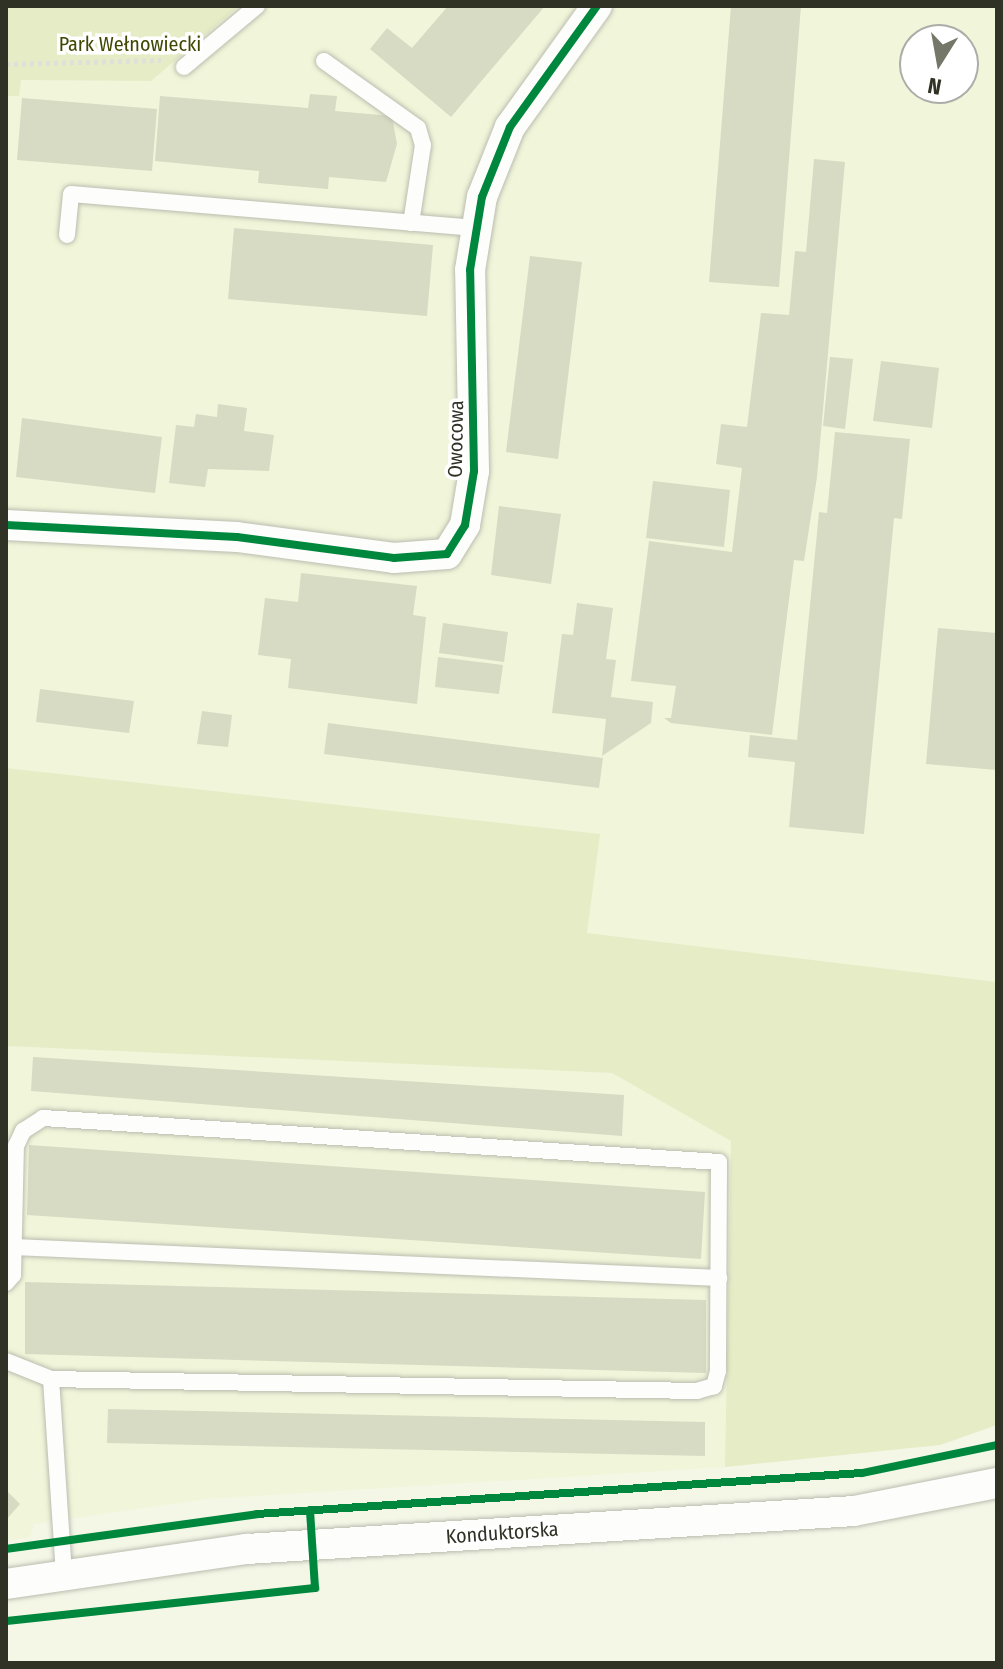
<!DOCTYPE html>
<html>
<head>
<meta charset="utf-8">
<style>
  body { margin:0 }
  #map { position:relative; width:1003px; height:1669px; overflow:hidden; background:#f4f7e6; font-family:"Fira Sans Condensed",sans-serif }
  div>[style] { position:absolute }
  .built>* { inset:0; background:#f1f5d9 }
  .green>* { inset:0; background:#e5ecc6 }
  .building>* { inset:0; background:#d7dbc3 }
  .path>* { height:5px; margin-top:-2.5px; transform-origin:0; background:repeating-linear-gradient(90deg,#dfe0da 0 4px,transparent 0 8px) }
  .roads { filter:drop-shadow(0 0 2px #babdb0) drop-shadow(0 0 2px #babdb0) }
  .lane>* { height:16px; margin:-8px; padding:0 8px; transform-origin:8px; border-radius:8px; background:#fdfefb }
  .street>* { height:30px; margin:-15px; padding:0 15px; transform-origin:15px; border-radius:15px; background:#fdfefb }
  .cycleway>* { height:8px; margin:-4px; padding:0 4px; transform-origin:4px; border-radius:4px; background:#00873e }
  span { translate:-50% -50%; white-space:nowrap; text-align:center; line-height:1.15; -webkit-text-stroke:7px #fff; paint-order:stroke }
  .park-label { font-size:20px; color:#414702 }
  .street-label { font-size:20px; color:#303226 }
  .frame { position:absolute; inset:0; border:8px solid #303226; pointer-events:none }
  .north { position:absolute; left:899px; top:24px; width:80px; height:80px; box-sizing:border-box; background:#fff; border:2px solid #acada8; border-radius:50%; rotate:191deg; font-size:22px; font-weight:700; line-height:32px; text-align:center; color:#303226 }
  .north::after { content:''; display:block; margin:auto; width:28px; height:36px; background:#757769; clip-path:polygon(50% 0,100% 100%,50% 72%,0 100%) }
</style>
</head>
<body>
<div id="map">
  <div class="built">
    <div style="clip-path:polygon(evenodd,239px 6px,997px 6px,997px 982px,587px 933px,599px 834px,6px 768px,6px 96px,19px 95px,20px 80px,150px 81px,239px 6px,915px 40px,963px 40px,963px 88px,915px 88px,915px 40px)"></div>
    <div style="clip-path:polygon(6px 1046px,612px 1073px,731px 1141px,725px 1467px,206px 1499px,34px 1524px,30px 1537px,6px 1541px)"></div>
  </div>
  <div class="green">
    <div style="clip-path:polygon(6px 6px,239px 6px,151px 81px,21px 80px,19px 96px,6px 96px)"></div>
    <div style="clip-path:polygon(6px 768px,600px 834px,587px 933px,997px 982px,997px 1425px,940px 1445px,725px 1467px,731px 1141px,612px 1073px,6px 1046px)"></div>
  </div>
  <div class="building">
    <div style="clip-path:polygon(448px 6px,545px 6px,451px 117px,370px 49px,387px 28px,412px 48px)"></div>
    <div style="clip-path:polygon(731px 6px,801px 6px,779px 287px,709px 282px)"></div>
    <div style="clip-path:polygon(310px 94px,337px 96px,335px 111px,392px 116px,397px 144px,386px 182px,329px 177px,328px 189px,258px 183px,259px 171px,155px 161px,160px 96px,308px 108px)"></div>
    <div style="clip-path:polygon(22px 98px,157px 109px,152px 171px,17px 160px)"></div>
    <div style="clip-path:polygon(814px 159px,845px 162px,817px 477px,804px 561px,794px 560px,772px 735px,671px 723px,664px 718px,671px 718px,676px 686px,631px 681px,649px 541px,732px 552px,742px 468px,716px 464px,721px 424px,747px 427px,761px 313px,789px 315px,795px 251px,806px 252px)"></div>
    <div style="clip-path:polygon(234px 228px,433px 245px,427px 316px,228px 299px)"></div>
    <div style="clip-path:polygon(530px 256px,582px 262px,558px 459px,506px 452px)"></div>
    <div style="clip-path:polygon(830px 357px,853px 359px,845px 429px,823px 426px)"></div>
    <div style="clip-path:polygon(881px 361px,939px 368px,932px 428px,873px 421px)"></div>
    <div style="clip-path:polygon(218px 404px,247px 408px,244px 431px,274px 435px,269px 471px,208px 469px,205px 487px,169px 483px,176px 425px,194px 427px,196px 414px,217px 417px)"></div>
    <div style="clip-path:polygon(22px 418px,162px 437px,155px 493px,16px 477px)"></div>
    <div style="clip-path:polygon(835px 432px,910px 439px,902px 519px,894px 518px,864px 834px,789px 827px,795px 762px,748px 757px,750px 735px,797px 740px,819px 512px,827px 513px)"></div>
    <div style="clip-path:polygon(653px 481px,730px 490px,724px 547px,646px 538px)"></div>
    <div style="clip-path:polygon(499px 506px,561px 514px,551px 584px,491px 575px)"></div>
    <div style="clip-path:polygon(301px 573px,417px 586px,413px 615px,426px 617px,417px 704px,288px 688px,291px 659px,258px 655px,265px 598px,298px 602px)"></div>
    <div style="clip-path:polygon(577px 603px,613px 608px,606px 659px,616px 660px,611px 697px,653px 702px,651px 723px,602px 756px,606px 719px,552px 713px,562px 634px,573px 635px)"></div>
    <div style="clip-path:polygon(443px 623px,508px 632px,504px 662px,439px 653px)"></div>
    <div style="clip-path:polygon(938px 628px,997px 633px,997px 770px,926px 764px)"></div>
    <div style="clip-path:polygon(438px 657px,503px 665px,499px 694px,435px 687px)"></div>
    <div style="clip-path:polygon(40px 689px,134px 701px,129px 733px,36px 722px)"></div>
    <div style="clip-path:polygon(202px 711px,232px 715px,228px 747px,197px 744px)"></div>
    <div style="clip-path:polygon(328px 723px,603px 758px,599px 788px,324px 754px)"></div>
    <div style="clip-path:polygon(33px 1057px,624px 1095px,622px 1136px,31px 1091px)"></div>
    <div style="clip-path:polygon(29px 1145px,705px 1192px,701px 1259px,27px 1215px)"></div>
    <div style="clip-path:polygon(25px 1282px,706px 1300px,706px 1373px,25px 1354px)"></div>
    <div style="clip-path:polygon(108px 1409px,705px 1422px,705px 1456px,107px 1443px)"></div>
    <div style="clip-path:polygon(6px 1490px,20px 1504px,6px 1520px)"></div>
  </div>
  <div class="path">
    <div style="left:6px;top:64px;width:155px;rotate:-1.5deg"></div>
  </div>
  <div class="roads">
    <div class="lane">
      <div style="left:324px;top:61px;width:115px;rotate:35.5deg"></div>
      <div style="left:418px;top:128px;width:18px;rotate:74deg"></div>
      <div style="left:423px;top:145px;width:79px;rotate:98.7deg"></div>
      <div style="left:184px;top:67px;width:95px;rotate:-39.9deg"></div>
      <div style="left:67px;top:235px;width:41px;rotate:-84.4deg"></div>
      <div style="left:71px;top:194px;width:406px;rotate:4.8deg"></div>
      <div style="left:14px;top:1247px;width:706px;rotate:2.52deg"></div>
      <div style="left:6px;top:1283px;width:11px;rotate:-49deg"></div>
      <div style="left:13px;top:1275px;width:129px;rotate:-88.7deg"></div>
      <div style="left:16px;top:1146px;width:17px;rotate:-65deg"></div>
      <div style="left:23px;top:1131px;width:24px;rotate:-33deg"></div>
      <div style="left:43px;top:1118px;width:677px;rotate:3.72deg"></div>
      <div style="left:719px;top:1162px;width:209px;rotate:90.3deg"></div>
      <div style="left:718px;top:1371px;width:16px;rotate:105deg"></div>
      <div style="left:714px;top:1386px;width:18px;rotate:164deg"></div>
      <div style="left:697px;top:1391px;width:646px;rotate:-178.94deg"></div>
      <div style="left:51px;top:1379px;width:48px;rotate:-158.2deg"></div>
      <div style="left:51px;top:1379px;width:195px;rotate:86.2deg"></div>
    </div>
    <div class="street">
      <div style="left:6px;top:525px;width:231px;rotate:3deg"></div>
      <div style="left:237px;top:537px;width:158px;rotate:7.6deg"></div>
      <div style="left:394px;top:558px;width:53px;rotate:-4.3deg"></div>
      <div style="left:447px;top:554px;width:34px;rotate:-58deg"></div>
      <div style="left:465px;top:525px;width:55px;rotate:-80.5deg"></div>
      <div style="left:474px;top:471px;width:201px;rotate:-91.1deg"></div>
      <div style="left:470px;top:270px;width:74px;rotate:-80.7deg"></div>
      <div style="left:482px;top:197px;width:75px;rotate:-68.2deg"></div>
      <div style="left:510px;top:127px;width:149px;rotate:-54.3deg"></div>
      <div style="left:6px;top:1584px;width:244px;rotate:-8.3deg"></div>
      <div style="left:247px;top:1549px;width:608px;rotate:-3.58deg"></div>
      <div style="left:854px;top:1511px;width:146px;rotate:-11.1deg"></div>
    </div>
  </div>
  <div class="cycleway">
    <div style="left:6px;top:525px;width:231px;rotate:3deg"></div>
    <div style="left:237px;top:537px;width:158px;rotate:7.6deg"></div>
    <div style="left:394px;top:558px;width:53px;rotate:-4.3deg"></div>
    <div style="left:447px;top:554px;width:34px;rotate:-58deg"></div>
    <div style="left:465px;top:525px;width:55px;rotate:-80.5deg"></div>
    <div style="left:474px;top:471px;width:201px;rotate:-91.1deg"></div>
    <div style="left:470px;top:270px;width:74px;rotate:-80.7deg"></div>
    <div style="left:482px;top:197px;width:75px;rotate:-68.2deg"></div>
    <div style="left:510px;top:127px;width:149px;rotate:-54.3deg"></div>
    <div style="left:6px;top:1549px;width:253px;rotate:-7.9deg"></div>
    <div style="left:257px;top:1514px;width:606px;rotate:-3.88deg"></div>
    <div style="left:862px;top:1473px;width:138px;rotate:-11.7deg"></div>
    <div style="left:6px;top:1621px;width:311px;rotate:-6.1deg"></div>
    <div style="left:315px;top:1588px;width:78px;rotate:-93.7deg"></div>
  </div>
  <div class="park-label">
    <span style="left:130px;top:44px">Park Wełnowiecki</span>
  </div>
  <div class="street-label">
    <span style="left:456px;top:439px;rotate:-89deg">Owocowa</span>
    <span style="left:502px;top:1533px;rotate:-4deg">Konduktorska</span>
  </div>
  <div class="frame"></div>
  <div class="north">N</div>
</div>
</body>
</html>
